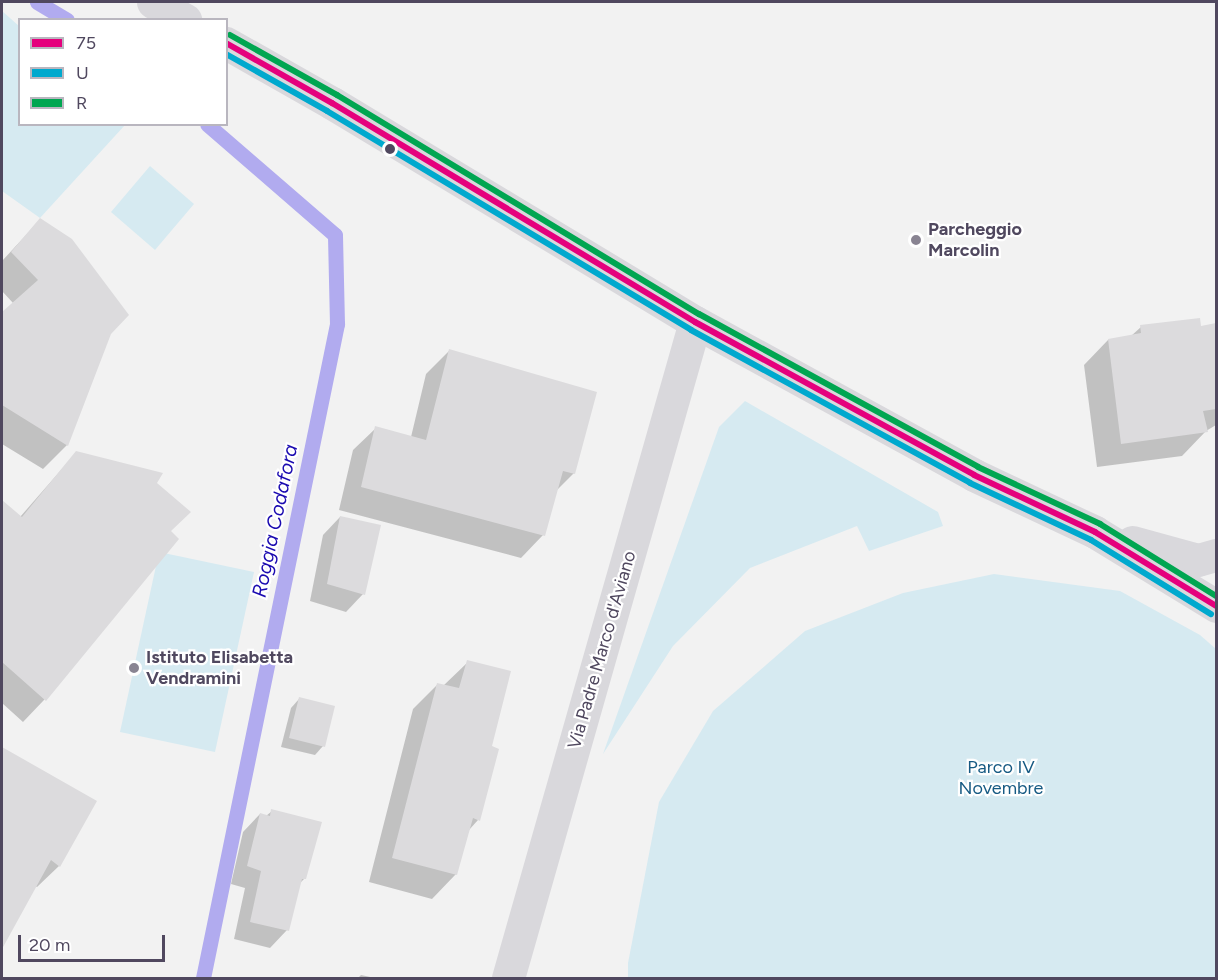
<!DOCTYPE html>
<html>
<head>
<meta charset="utf-8">
<style>
  body { margin:0 }
  #map { position:relative; width:1218px; height:980px; overflow:hidden; background:#f2f2f2; font-family:Figtree,sans-serif }
  div>[style] { position:absolute }
  .green>* { inset:0; background:#d6eaf1 }
  .shadow>* { inset:0; background:#0003 }
  .stream>* { height:15px; margin:-7.5px; padding:0 7.5px; transform-origin:7.5px; border-radius:7.5px; background:#b1abef }
  .building>* { inset:0; background:#dcdbdd }
  .minor>* { height:33px; margin:-16.5px; padding:0 16.5px; transform-origin:16.5px; border-radius:16.5px; background:#d9d8dc }
  .bus-1>* { height:6px; margin:-3px; padding:0 3px; transform-origin:3px; border-radius:3px; background:#e5007d }
  .bus-2>* { height:6px; margin:-3px; padding:0 3px; transform-origin:3px; border-radius:3px; background:#00a9ce }
  .bus-3>* { height:6px; margin:-3px; padding:0 3px; transform-origin:3px; border-radius:3px; background:#00a651 }
  .dots>* { width:16px; height:16px; translate:-50% -50%; box-sizing:border-box; border:3px solid #fff; border-radius:50% }
  span { translate:-50% -50%; white-space:nowrap; text-align:center; line-height:1.15; -webkit-text-stroke:4.5px #fff; paint-order:stroke }
  .poi-label { font-size:18px; color:#50485f; font-weight:700 }
  .left { translate:0 -50%; text-align:left }
  .street-label { font-size:18px; color:#50485f }
  .park-label { font-size:18px; color:#165a83 }
  .water-label { font-size:20px; color:#1a0ab0; font-style:italic }
  .frame { position:absolute; inset:0; border:3px solid #50485f; pointer-events:none }
  .legend { position:absolute; left:18px; top:18px; width:210px; height:108px; box-sizing:border-box; background:#fff; border:2px solid #b9b6bf; margin:0; padding:8px 10px; list-style:none; font-size:18px; color:#50485f }
  .legend li { display:flex; align-items:center; gap:12px; height:30px }
  .legend b { width:30px; border:2px solid #b9b6bf }
  .scale { position:absolute; left:18px; top:935px; width:147px; height:27px; box-sizing:border-box; border:3px solid #50485f; border-top:0; padding-left:8px; font-size:18px; line-height:21px; white-space:nowrap; color:#50485f; -webkit-text-stroke:4px #fff; paint-order:stroke }
</style>
</head>
<body>
<div id="map">
  <div class="green">
    <div style="clip-path:polygon(2px 11px,19px 26px,20px 124px,125px 125px,40px 218px,2px 191px)"></div>
    <div style="clip-path:polygon(150px 166px,194px 204px,155px 250px,111px 212px)"></div>
    <div style="clip-path:polygon(745px 401px,938px 512px,943px 526px,869px 551px,857px 526px,750px 568px,673px 646px,603px 754px,719px 427px)"></div>
    <div style="clip-path:polygon(159px 552px,254px 572px,215px 752px,120px 732px)"></div>
    <div style="clip-path:polygon(994px 574px,1120px 591px,1200px 635px,1216px 649px,1216px 978px,628px 978px,628px 963px,659px 802px,713px 711px,805px 631px,903px 593px)"></div>
  </div>
  <div class="shadow">
    <div style="clip-path:polygon(40px 220px,110px 334px,67px 445px,43px 469px,2px 444px,2px 314px,13px 303px,2px 291px,2px 261px)"></div>
    <div style="clip-path:polygon(1216px 325px,1216px 425px,1206px 431px,1182px 456px,1097px 467px,1084px 365px,1108px 340px,1131px 336px,1141px 327px,1199px 328px)"></div>
    <div style="clip-path:polygon(449px 351px,574px 473px,556px 491px,543px 535px,521px 558px,339px 510px,353px 450px,376px 428px,411px 437px,426px 374px)"></div>
    <div style="clip-path:polygon(76px 453px,155px 483px,169px 531px,177px 539px,44px 700px,23px 722px,2px 703px,2px 502px,20px 517px)"></div>
    <div style="clip-path:polygon(340px 517px,363px 594px,346px 612px,310px 601px,323px 535px)"></div>
    <div style="clip-path:polygon(468px 662px,478px 820px,469px 830px,456px 874px,432px 899px,369px 882px,413px 709px,437px 685px,443px 686px)"></div>
    <div style="clip-path:polygon(299px 699px,323px 746px,315px 755px,281px 747px,291px 708px)"></div>
    <div style="clip-path:polygon(2px 749px,95px 801px,59px 866px,37px 887px,35px 886px,2px 948px)"></div>
    <div style="clip-path:polygon(272px 811px,305px 878px,299px 884px,287px 930px,270px 948px,234px 939px,245px 888px,231px 884px,243px 832px,260px 814px,266px 816px)"></div>
    <div style="clip-path:polygon(361px 975px,375px 978px,358px 978px)"></div>
  </div>
  <div class="stream">
    <div style="left:37px;top:2px;width:35px;rotate:31deg"></div>
    <div style="left:203px;top:978px;width:668px;rotate:-78.42deg"></div>
    <div style="left:337px;top:324px;width:89px;rotate:-91.3deg"></div>
    <div style="left:335px;top:235px;width:169px;rotate:-139.1deg"></div>
  </div>
  <div class="building">
    <div style="clip-path:polygon(40px 218px,72px 239px,129px 315px,111px 334px,68px 446px,2px 405px,2px 312px,38px 280px,11px 252px)"></div>
    <div style="clip-path:polygon(1200px 318px,1201px 326px,1216px 323px,1216px 409px,1203px 411px,1208px 432px,1121px 444px,1108px 339px,1141px 333px,1140px 325px)"></div>
    <div style="clip-path:polygon(449px 349px,597px 392px,575px 474px,563px 471px,545px 536px,361px 487px,375px 426px,426px 440px)"></div>
    <div style="clip-path:polygon(76px 451px,163px 473px,157px 483px,191px 512px,171px 531px,179px 539px,46px 701px,2px 662px,2px 500px,22px 517px)"></div>
    <div style="clip-path:polygon(340px 516px,381px 525px,365px 595px,327px 584px)"></div>
    <div style="clip-path:polygon(467px 660px,511px 671px,492px 746px,499px 749px,480px 821px,473px 818px,457px 875px,392px 858px,437px 683px,459px 688px)"></div>
    <div style="clip-path:polygon(299px 697px,335px 706px,325px 747px,289px 738px)"></div>
    <div style="clip-path:polygon(2px 747px,97px 801px,60px 867px,51px 860px,2px 949px)"></div>
    <div style="clip-path:polygon(271px 809px,322px 822px,306px 879px,302px 879px,289px 931px,250px 922px,261px 871px,247px 866px,260px 813px,270px 816px)"></div>
  </div>
  <div class="minor">
    <div style="left:153px;top:2px;width:37px;rotate:29deg"></div>
    <div style="left:226px;top:43px;width:122px;rotate:29.5deg"></div>
    <div style="left:332px;top:103px;width:424px;rotate:31.1deg"></div>
    <div style="left:695px;top:322px;width:318px;rotate:28.7deg"></div>
    <div style="left:974px;top:475px;width:134px;rotate:25.2deg"></div>
    <div style="left:1095px;top:532px;width:142px;rotate:31.4deg"></div>
    <div style="left:1132px;top:542px;width:68px;rotate:15.3deg"></div>
    <div style="left:1198px;top:560px;width:19px;rotate:-16deg"></div>
    <div style="left:508px;top:978px;width:682px;rotate:-74.09deg"></div>
  </div>
  <div class="bus-1">
    <div style="left:226px;top:43px;width:122px;rotate:29.5deg"></div>
    <div style="left:332px;top:103px;width:424px;rotate:31.1deg"></div>
    <div style="left:695px;top:322px;width:318px;rotate:28.7deg"></div>
    <div style="left:974px;top:475px;width:134px;rotate:25.2deg"></div>
    <div style="left:1095px;top:532px;width:142px;rotate:31.4deg"></div>
  </div>
  <div class="bus-2">
    <div style="left:226px;top:54px;width:116px;rotate:29.4deg"></div>
    <div style="left:327px;top:111px;width:425px;rotate:31deg"></div>
    <div style="left:691px;top:330px;width:318px;rotate:28.7deg"></div>
    <div style="left:970px;top:483px;width:134px;rotate:25.2deg"></div>
    <div style="left:1091px;top:540px;width:141px;rotate:31.7deg"></div>
  </div>
  <div class="bus-3">
    <div style="left:230px;top:35px;width:123px;rotate:29.3deg"></div>
    <div style="left:337px;top:95px;width:423px;rotate:31.2deg"></div>
    <div style="left:699px;top:314px;width:318px;rotate:28.7deg"></div>
    <div style="left:978px;top:467px;width:135px;rotate:25deg"></div>
    <div style="left:1100px;top:524px;width:137px;rotate:31.8deg"></div>
  </div>
  <div class="dots">
    <div style="left:390px;top:149px;background:#50485f"></div>
    <div style="left:916px;top:240px;background:#898492"></div>
    <div style="left:134px;top:668px;background:#898492"></div>
  </div>
  <div class="poi-label">
    <span class="left" style="left:928px;top:240px">Parcheggio<br>Marcolin</span>
    <span class="left" style="left:146px;top:668px">Istituto Elisabetta<br>Vendramini</span>
  </div>
  <div class="street-label">
    <span style="left:602px;top:650px;rotate:-74deg">Via Padre Marco d'Aviano</span>
  </div>
  <div class="park-label">
    <span style="left:1001px;top:778px">Parco IV<br>Novembre</span>
  </div>
  <div class="water-label">
    <span style="left:275px;top:521px;rotate:-78deg">Roggia Codafora</span>
  </div>
  <div class="frame"></div>
  <ul class="legend">
  <li><b style="height:8px;background:#e5007d"></b>75</li>
  <li><b style="height:8px;background:#00a9ce"></b>U</li>
  <li><b style="height:8px;background:#00a651"></b>R</li>
  </ul>
  <div class="scale">20 m</div>
</div>
</body>
</html>
